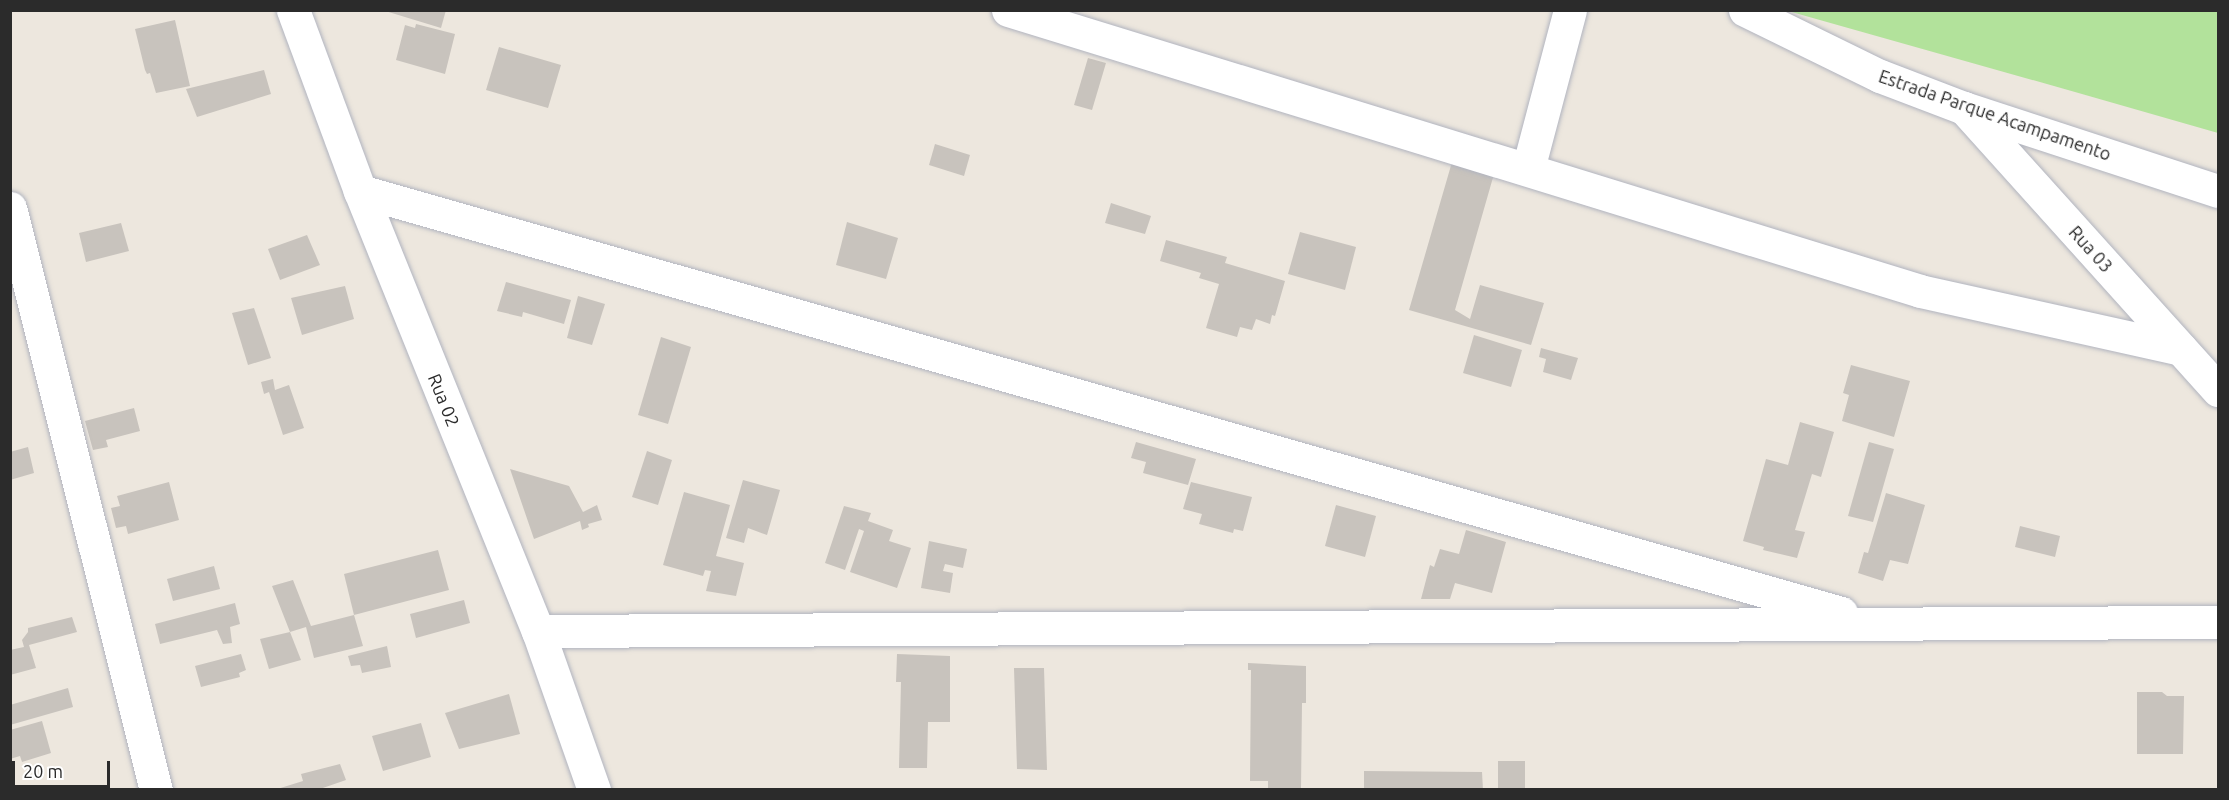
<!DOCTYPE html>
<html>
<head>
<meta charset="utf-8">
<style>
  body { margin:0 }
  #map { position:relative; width:2229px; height:800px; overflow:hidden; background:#ede7de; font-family:Ubuntu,sans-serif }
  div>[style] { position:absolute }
  .green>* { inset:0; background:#b2e29b }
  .building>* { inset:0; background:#c8c3bd }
  .roads { filter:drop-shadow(0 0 2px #b1b4bf) drop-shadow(0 0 2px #b1b4bf) }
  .street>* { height:33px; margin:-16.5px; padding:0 16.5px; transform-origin:16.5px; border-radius:16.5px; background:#fff }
  .secondary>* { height:33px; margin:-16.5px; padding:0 16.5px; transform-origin:16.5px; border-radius:16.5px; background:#fff }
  span { translate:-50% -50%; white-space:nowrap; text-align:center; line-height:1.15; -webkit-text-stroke:4.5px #fff; paint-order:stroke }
  .street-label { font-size:18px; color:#2b2b2b }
  .frame { position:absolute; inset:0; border:12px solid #2b2b2b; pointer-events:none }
  .scale { position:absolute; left:12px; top:761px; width:98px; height:27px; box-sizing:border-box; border:3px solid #2b2b2b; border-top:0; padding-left:8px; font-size:18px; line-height:21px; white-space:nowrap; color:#2b2b2b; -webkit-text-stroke:4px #fff; paint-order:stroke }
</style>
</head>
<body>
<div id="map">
  <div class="green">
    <div style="clip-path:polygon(1788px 11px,2218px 11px,2218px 133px,2075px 92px)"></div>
  </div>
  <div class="building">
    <div style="clip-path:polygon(382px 10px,446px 10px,441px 28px)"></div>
    <div style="clip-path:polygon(175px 20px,190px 86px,156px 93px,150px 73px,147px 74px,145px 70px,135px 29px)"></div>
    <div style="clip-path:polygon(416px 24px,455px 34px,445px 74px,396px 60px,405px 25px,415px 28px)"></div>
    <div style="clip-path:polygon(499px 47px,561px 65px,548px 108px,486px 90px)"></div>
    <div style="clip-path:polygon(1088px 58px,1106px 63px,1092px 110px,1074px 105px)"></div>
    <div style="clip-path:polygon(264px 70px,271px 94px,197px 117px,186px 89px)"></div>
    <div style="clip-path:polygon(935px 144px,970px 155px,964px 176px,929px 165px)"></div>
    <div style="clip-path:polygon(1452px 162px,1494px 174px,1455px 310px,1470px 319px,1480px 285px,1544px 303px,1531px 345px,1409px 310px)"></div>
    <div style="clip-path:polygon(1111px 203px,1151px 216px,1145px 234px,1105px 223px)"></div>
    <div style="clip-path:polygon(847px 222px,898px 238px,886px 279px,836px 265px)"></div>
    <div style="clip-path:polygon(121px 223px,129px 251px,86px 262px,79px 233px)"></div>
    <div style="clip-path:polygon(1300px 232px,1356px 247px,1345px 290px,1288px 274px)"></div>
    <div style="clip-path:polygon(307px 235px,320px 265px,280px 280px,268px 249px)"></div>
    <div style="clip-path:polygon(1166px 240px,1227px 257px,1225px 263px,1285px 281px,1275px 316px,1272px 315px,1270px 324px,1256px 319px,1252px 330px,1240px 327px,1237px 337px,1206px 328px,1219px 284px,1199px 278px,1201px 273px,1160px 261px)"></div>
    <div style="clip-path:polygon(506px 282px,571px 300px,564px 324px,523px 312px,522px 317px,497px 311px)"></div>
    <div style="clip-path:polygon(345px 286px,354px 319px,302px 335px,291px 298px)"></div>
    <div style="clip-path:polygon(578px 296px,605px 304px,592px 345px,567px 338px)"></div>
    <div style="clip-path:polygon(254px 308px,271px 358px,248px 365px,232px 313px)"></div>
    <div style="clip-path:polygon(1474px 335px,1522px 350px,1511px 387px,1463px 373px)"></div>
    <div style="clip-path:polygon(661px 337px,691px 347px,668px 424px,638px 415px)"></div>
    <div style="clip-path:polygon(1541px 348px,1578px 358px,1571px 380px,1543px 372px,1546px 359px,1539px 357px)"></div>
    <div style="clip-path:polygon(1851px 365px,1910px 381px,1894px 437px,1842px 421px,1849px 395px,1843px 393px)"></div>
    <div style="clip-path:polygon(273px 379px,275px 390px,289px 385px,304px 428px,283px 435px,269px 392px,264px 394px,261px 382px)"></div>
    <div style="clip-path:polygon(134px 408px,140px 431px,106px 440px,108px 447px,93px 450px,85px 421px)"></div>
    <div style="clip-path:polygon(1800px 422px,1834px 432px,1821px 477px,1812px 474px,1795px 530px,1805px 532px,1797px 558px,1763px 550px,1764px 547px,1743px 541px,1766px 459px,1788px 465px)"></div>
    <div style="clip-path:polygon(1136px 442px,1196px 459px,1188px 485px,1143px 473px,1146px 462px,1131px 458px)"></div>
    <div style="clip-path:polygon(1869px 442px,1894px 449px,1873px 522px,1848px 516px)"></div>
    <div style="clip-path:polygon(28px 447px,34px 473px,10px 480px,10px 452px)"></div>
    <div style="clip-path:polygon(647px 451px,672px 460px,658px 505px,632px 497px)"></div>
    <div style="clip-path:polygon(510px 469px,569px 486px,583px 512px,597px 505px,602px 520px,588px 524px,589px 527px,582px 530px,580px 521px,534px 539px)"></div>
    <div style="clip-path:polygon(743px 480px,780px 490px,767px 535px,748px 528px,744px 543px,726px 538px)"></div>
    <div style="clip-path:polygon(169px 482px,179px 520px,128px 534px,126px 526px,116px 528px,111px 508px,120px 506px,117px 496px)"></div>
    <div style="clip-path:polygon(1191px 482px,1252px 497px,1243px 531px,1234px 529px,1233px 533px,1199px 524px,1202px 514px,1183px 509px)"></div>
    <div style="clip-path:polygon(684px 492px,730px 505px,716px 556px,744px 563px,736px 596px,706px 591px,711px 571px,705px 570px,703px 576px,663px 565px)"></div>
    <div style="clip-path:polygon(1886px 493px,1925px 505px,1908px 564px,1890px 560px,1883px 581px,1858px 573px,1864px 552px,1868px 553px)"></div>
    <div style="clip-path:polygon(1336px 505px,1376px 516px,1365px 557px,1325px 546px)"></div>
    <div style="clip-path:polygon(844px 506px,871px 513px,868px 521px,893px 530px,889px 541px,911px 548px,897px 588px,850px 572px,864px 531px,859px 529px,845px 570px,825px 563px)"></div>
    <div style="clip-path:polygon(2020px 526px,2060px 536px,2055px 557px,2015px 547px)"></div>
    <div style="clip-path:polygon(1466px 530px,1506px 542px,1492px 593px,1455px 583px,1450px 599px,1421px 599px,1430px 565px,1434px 567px,1440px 549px,1459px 554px)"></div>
    <div style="clip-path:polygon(929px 541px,967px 549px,963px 568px,945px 564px,943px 571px,953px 573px,950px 593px,921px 588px)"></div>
    <div style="clip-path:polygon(438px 550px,449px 590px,354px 615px,344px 574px)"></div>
    <div style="clip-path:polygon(214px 566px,220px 589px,173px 601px,167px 579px)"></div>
    <div style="clip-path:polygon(293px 580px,311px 626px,354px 615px,363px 646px,314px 658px,306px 627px,290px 632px,272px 586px)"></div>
    <div style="clip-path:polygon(464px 600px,470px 623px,416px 638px,410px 614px)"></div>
    <div style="clip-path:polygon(235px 603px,240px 624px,230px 627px,232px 643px,223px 644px,217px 630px,160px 644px,155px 624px)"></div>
    <div style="clip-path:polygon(72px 617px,77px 632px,29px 645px,36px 668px,10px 675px,10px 650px,24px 647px,22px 640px,28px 632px,28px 628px)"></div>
    <div style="clip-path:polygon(290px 632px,301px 660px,269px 669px,260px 639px)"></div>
    <div style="clip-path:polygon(387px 646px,391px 667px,362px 673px,360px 665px,351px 666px,348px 656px)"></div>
    <div style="clip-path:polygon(241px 654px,246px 670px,239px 673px,240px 677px,201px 687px,195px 666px)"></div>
    <div style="clip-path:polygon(897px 654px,950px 656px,950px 722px,928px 722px,927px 768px,899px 768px,901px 682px,896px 682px)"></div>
    <div style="clip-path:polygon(1248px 663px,1306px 666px,1306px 703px,1302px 703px,1301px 790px,1268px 790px,1268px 781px,1250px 781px,1251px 670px,1248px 670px)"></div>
    <div style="clip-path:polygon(1014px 668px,1044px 668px,1047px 770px,1017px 769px)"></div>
    <div style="clip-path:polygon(68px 688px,73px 707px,10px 725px,10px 705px)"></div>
    <div style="clip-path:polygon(2137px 692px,2162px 692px,2167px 696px,2184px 696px,2183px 754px,2137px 754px)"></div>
    <div style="clip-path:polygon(509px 694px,520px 734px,459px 749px,445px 713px)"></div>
    <div style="clip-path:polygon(42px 721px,51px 753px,22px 762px,20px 756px,10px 759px,10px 730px)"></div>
    <div style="clip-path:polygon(421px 723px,431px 757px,383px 771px,372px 736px)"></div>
    <div style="clip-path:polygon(1498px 761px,1525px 761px,1525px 790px,1498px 790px)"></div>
    <div style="clip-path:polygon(340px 764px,346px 780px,317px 790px,274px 790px,303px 781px,301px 774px)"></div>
    <div style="clip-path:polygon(1364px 771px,1482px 772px,1483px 790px,1364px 790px)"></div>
  </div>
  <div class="roads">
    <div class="street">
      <div style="left:1008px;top:10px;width:954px;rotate:17.12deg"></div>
      <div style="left:1920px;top:291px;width:267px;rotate:12.5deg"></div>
      <div style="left:1964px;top:108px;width:380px;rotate:48deg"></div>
      <div style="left:1528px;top:169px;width:164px;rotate:-75.2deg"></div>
      <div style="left:360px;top:191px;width:1540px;rotate:15.9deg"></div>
      <div style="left:10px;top:208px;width:600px;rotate:75.92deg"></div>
      <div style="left:538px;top:631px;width:1680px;rotate:-0.31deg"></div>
    </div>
    <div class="secondary">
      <div style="left:293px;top:10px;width:193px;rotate:69.7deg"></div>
      <div style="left:360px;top:191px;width:475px;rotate:68deg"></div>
      <div style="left:538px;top:631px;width:169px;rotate:70.6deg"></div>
      <div style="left:1745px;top:10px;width:150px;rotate:26.1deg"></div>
      <div style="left:1880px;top:76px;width:90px;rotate:20.9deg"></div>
      <div style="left:1964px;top:108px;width:267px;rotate:18.1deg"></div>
    </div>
  </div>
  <div class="street-label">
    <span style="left:1995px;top:115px;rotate:19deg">Estrada Parque Acampamento</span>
    <span style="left:2091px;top:249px;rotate:48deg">Rua 03</span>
    <span style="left:444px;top:400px;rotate:68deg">Rua 02</span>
  </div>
  <div class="frame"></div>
  <div class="scale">20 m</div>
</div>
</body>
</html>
